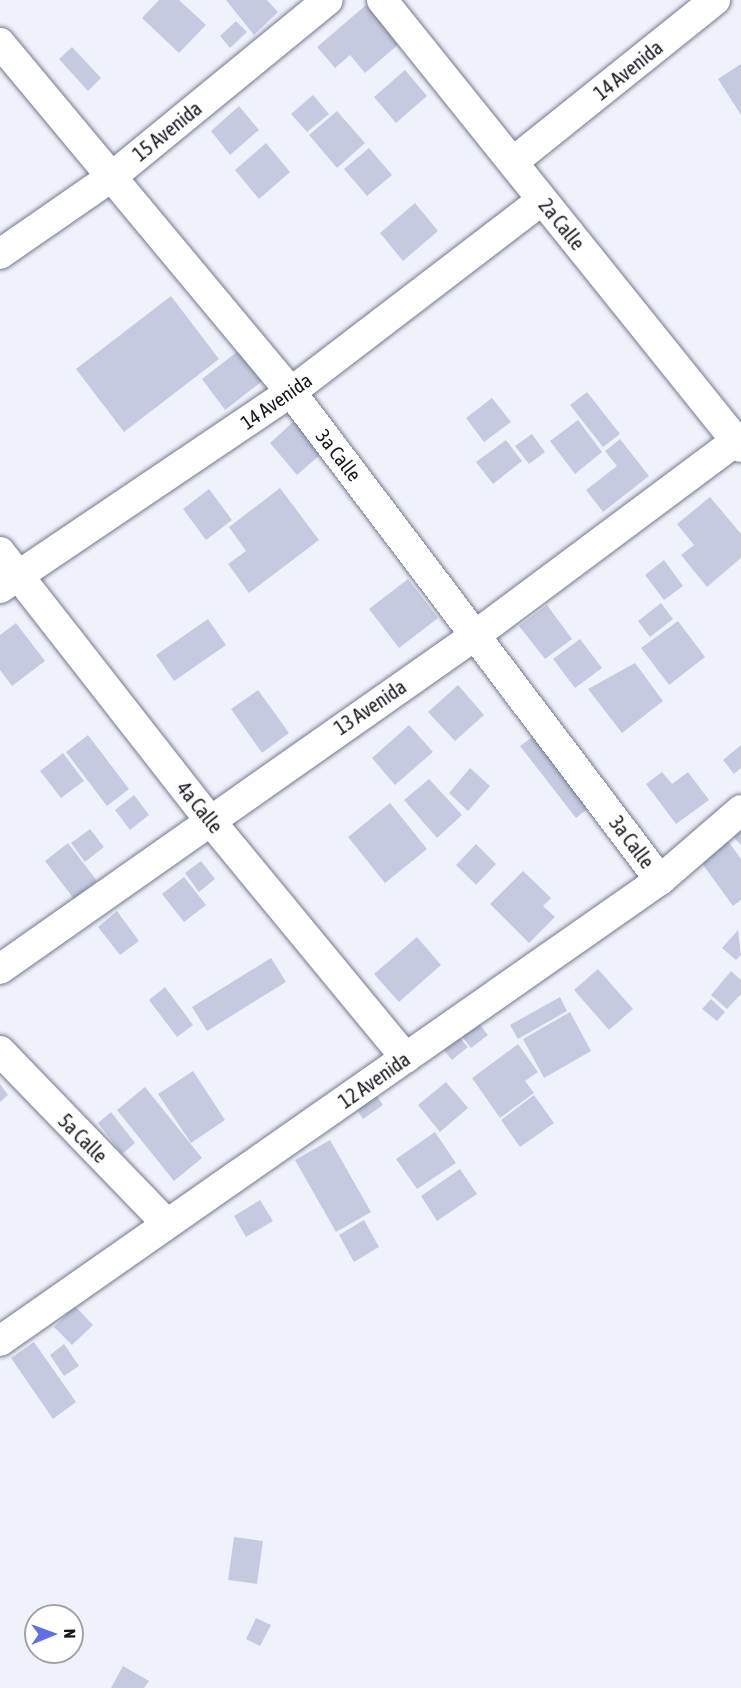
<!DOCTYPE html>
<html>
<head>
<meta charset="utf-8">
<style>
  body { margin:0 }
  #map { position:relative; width:741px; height:1688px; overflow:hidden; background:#f0f2fb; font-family:"Asap Condensed",sans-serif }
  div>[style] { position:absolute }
  .building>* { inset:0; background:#c5cae1 }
  .roads { filter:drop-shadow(0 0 2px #73788c) drop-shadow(0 0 2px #73788c) }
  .minor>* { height:30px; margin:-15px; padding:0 15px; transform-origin:15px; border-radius:15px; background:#fff }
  span { translate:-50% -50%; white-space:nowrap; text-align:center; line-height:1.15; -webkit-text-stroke:4.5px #fff; paint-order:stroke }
  .street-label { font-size:20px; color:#16171f }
  .north { position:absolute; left:24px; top:1604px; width:60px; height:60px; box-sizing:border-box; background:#fff; border:2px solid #a2a2a5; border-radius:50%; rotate:89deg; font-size:16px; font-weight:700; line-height:24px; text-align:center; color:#16171f }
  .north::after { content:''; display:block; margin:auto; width:21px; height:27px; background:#616ee6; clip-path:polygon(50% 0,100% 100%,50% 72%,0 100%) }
</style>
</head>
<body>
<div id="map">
  <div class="building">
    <div style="clip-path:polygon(159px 0,179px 0,206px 25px,179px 53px,142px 18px)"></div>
    <div style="clip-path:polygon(226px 0,267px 0,278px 12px,254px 35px)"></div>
    <div style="clip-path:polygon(366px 5px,399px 44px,365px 73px,350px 55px,335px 68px,317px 47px)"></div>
    <div style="clip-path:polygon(236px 21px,247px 32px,230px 48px,220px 36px)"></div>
    <div style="clip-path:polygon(72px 47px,101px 78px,88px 91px,59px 59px)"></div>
    <div style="clip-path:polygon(741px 64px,741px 115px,718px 79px)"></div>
    <div style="clip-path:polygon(405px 70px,427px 96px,396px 123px,374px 97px)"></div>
    <div style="clip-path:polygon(313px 95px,329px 114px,307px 132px,291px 114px)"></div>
    <div style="clip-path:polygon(239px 106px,259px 130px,230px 155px,211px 131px)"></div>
    <div style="clip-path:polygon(337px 111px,365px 143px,337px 168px,309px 135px)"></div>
    <div style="clip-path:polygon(266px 143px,290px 172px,259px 199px,235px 170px)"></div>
    <div style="clip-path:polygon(369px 148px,392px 175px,367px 196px,344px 169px)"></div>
    <div style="clip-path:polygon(415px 203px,438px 231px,403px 261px,380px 233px)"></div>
    <div style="clip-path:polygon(171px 296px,219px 359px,124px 432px,76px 369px)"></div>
    <div style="clip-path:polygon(242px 348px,265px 379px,225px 410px,202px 379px)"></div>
    <div style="clip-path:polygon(587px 392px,620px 434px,603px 447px,570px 405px)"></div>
    <div style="clip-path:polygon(492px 398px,511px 422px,484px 442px,466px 418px)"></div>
    <div style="clip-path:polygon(578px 420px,602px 452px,575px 474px,550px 441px)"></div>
    <div style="clip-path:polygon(294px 421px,321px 454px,297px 475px,270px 443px)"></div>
    <div style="clip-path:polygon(532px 434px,545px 452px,529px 464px,515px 446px)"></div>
    <div style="clip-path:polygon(620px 439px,649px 476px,603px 512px,586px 490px,617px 466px,605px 451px)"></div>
    <div style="clip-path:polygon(506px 440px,522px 461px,493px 484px,476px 462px)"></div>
    <div style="clip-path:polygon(280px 488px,319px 540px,249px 593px,228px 564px,246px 551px,229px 527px)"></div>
    <div style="clip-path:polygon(209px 489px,232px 520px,206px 540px,183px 509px)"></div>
    <div style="clip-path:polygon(710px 497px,741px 534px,741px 558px,707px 587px,681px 555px,694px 545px,677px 524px)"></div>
    <div style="clip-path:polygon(664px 560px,683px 586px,664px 600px,645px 575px)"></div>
    <div style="clip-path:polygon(408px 579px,438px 618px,399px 648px,369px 609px)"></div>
    <div style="clip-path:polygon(661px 603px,673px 619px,650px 637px,638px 621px)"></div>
    <div style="clip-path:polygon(547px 605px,572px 639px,545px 659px,519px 626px)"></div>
    <div style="clip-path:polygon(208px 619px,226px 645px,174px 681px,156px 655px)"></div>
    <div style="clip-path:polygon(678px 621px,705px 657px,669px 685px,641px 648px)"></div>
    <div style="clip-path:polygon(16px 623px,45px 661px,12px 686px,0 670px,0 635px)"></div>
    <div style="clip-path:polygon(580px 639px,602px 668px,575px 688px,553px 659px)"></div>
    <div style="clip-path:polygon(635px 663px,663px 701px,622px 733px,588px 689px)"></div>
    <div style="clip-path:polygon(458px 685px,484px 715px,455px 741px,428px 712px)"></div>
    <div style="clip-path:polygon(258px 690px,289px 733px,262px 753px,231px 709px)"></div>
    <div style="clip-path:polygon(409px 725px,433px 752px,395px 785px,372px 758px)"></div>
    <div style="clip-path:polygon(88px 735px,129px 789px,107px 806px,66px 752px)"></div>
    <div style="clip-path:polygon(535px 735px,590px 807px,576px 818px,520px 746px)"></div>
    <div style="clip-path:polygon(741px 745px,741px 768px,734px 774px,723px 760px)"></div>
    <div style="clip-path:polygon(63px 753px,84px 781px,61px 798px,40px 771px)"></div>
    <div style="clip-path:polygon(470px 768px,490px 786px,468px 811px,449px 793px)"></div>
    <div style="clip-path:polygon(662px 772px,672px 784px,688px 772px,709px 800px,676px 824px,646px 784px)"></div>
    <div style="clip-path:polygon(429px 779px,462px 815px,437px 838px,404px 800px)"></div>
    <div style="clip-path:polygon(134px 795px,149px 815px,130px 830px,115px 810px)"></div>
    <div style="clip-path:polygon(390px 803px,427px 849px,385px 883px,348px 837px)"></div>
    <div style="clip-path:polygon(741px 823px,741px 845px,730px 833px)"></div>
    <div style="clip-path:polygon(90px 829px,104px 847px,85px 862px,71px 843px)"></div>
    <div style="clip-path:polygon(728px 841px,741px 859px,741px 900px,733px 906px,701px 862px)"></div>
    <div style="clip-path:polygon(68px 843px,97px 881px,74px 899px,45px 861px)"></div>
    <div style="clip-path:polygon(476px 844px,496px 864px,476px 885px,456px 865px)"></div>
    <div style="clip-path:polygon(201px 861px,215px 879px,199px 892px,185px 873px)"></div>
    <div style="clip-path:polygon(523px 871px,551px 898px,543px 906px,555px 917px,529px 943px,490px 904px)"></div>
    <div style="clip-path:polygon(184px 877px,206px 905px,184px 922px,162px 894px)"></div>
    <div style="clip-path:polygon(117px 911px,139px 941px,120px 955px,98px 927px)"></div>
    <div style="clip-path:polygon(738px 930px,741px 955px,736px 960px,722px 948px)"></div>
    <div style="clip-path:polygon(417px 937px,441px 965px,399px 1002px,374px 974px)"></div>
    <div style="clip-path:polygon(271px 958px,286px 982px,207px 1031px,192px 1007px)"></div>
    <div style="clip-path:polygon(598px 969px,633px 1009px,609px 1030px,574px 990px)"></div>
    <div style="clip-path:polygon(731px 971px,741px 980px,741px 994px,727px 1009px,711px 995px)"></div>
    <div style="clip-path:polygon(165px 987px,193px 1025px,177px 1037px,149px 1000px)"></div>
    <div style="clip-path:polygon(560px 997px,567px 1011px,518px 1039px,510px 1025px)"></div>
    <div style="clip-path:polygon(711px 999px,725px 1012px,717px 1021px,702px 1009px)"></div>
    <div style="clip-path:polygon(570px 1012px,591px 1051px,544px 1078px,523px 1039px)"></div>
    <div style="clip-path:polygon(476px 1020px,488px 1035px,471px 1048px,459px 1033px)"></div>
    <div style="clip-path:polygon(458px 1036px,468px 1047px,452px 1060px,442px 1048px)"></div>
    <div style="clip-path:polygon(518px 1044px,538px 1072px,525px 1081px,534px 1093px,500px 1118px,472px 1078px)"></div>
    <div style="clip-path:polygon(193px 1071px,225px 1120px,191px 1143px,158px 1094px)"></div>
    <div style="clip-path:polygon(446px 1082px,468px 1108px,440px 1132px,418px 1105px)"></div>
    <div style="clip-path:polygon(0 1084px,8px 1095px,0 1102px)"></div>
    <div style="clip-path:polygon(145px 1087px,202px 1158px,174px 1181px,117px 1110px)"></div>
    <div style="clip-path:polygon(375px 1094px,383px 1105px,363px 1119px,356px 1108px)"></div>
    <div style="clip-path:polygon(534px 1095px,554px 1123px,520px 1147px,501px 1120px)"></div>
    <div style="clip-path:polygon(111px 1112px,135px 1143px,122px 1154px,98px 1123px)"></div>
    <div style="clip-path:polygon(435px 1132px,456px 1163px,417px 1189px,396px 1159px)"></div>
    <div style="clip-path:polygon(330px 1140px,371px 1212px,336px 1232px,295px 1160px)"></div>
    <div style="clip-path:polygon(460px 1169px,477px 1194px,437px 1221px,421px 1196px)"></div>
    <div style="clip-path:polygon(260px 1200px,273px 1221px,246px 1237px,234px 1216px)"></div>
    <div style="clip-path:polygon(364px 1220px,379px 1247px,354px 1262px,339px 1235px)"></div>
    <div style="clip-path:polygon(75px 1306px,93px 1325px,72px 1345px,54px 1327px)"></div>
    <div style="clip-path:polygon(34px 1342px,76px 1402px,53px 1419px,11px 1358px)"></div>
    <div style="clip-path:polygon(64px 1344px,79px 1366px,64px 1376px,50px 1355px)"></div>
    <div style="clip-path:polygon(234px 1537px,263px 1541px,257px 1584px,228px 1580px)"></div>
    <div style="clip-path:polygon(256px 1618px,271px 1625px,260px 1646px,246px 1639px)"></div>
    <div style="clip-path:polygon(123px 1666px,149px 1681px,144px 1688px,111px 1688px)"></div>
  </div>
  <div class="roads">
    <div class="minor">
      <div style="left:382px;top:0;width:573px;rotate:51.23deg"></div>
      <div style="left:0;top:43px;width:454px;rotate:50.2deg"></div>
      <div style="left:291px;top:392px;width:612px;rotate:52.91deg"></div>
      <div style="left:513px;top:162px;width:259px;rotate:-38.7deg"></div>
      <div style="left:0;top:254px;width:139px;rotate:-34.7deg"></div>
      <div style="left:114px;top:175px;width:276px;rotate:-39.3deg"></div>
      <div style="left:0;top:552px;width:338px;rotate:52deg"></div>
      <div style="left:208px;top:818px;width:311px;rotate:50.5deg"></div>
      <div style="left:0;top:588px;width:351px;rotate:-34deg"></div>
      <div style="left:291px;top:392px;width:316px;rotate:-37.4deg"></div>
      <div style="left:0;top:969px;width:583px;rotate:-35.08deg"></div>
      <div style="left:477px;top:634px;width:323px;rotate:-36.7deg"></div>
      <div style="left:0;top:1051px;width:240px;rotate:46deg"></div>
      <div style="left:0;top:1341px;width:805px;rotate:-34.93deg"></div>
      <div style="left:660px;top:880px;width:107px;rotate:-40.8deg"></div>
    </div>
  </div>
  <div class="street-label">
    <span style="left:628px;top:70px;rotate:-39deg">14 Avenida</span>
    <span style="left:167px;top:131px;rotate:-39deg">15 Avenida</span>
    <span style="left:562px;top:224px;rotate:51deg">2a Calle</span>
    <span style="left:276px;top:401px;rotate:-35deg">14 Avenida</span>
    <span style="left:339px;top:455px;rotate:52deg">3a Calle</span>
    <span style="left:370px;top:707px;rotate:-34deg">13 Avenida</span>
    <span style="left:200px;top:807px;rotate:51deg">4a Calle</span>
    <span style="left:632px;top:842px;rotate:53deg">3a Calle</span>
    <span style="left:374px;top:1080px;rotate:-35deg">12 Avenida</span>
    <span style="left:83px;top:1138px;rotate:45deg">5a Calle</span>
  </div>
  <div class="north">N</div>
</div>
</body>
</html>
